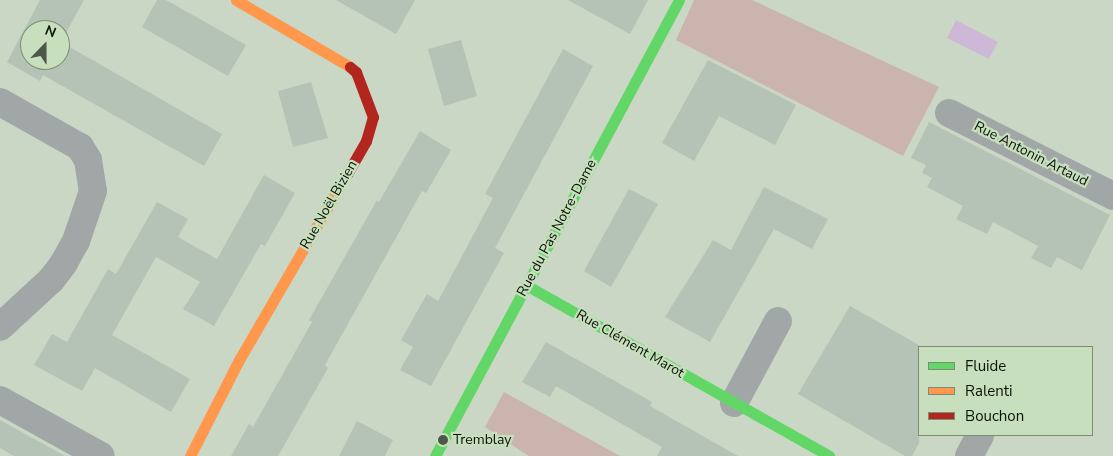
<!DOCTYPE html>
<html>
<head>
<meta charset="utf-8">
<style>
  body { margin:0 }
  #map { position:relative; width:1113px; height:456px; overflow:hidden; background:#cad7c5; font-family:"Nunito Sans",sans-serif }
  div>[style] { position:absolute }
  .green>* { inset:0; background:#cbb4ad }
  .water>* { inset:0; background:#ceb8d8 }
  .building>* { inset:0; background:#b5c2b6 }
  .street>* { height:28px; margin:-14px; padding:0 14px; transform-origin:14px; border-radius:14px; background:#a1a7a7 }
  .fast>* { height:11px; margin:-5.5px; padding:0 5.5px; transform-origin:5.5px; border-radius:5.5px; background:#63d668 }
  .slow>* { height:11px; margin:-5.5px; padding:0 5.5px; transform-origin:5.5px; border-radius:5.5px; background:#ff974d }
  .jam>* { height:11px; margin:-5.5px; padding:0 5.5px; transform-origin:5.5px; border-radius:5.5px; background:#b3261e }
  .dots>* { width:14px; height:14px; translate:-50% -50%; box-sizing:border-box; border:2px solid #c7dfbd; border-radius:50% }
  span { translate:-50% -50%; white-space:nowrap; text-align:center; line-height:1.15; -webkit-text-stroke:4.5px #c7dfbd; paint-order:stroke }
  .street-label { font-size:14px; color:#0a1207 }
  .poi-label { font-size:14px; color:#0a1207 }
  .left { translate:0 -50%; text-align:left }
  .legend { position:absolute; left:918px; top:346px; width:175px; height:90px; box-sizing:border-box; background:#c7dfbd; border:1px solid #7b8d74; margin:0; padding:6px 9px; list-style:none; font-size:15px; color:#0a1207 }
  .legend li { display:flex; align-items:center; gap:10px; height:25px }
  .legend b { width:25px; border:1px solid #7b8d74 }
  .north { position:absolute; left:20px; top:20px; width:50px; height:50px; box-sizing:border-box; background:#c7dfbd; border:1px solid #7b8d74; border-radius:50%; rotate:22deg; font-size:14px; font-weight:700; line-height:20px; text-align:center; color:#0a1207 }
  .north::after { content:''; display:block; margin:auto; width:18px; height:22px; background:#4d574a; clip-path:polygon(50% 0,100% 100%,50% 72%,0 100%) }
</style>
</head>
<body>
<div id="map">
  <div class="green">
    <div style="clip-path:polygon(694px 0,752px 0,939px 87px,903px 156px,676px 40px)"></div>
    <div style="clip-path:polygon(504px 392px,620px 456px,529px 456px,485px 427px)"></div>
  </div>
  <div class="water">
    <div style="clip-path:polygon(956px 20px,998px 42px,989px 59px,947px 38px)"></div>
  </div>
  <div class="building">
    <div style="clip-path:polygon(evenodd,40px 0,84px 0,61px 42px,222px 134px,204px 166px,43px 75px,40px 81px,7px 62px,40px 0,30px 30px,60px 30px,60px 60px,30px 60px,30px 30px)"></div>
    <div style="clip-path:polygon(157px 0,166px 0,246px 45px,228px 76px,142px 27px)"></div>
    <div style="clip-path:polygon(336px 0,415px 0,396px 34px)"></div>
    <div style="clip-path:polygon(568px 0,648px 0,630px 34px)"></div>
    <div style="clip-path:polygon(461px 40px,477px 96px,444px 106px,428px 49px)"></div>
    <div style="clip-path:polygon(563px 49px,593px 66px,495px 248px,504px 253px,431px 386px,400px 370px,413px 347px,401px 340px,427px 294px,438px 301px,493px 198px,485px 194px)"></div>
    <div style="clip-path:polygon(708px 60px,796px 105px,775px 145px,719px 116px,694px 161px,662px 143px)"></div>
    <div style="clip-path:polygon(311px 82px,328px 138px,293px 147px,278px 91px)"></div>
    <div style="clip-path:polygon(929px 122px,1110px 215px,1082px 270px,1057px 257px,1051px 268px,1031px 258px,1038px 246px,993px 222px,987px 234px,956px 219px,963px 206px,927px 187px,932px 178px,922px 173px,926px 165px,911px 158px)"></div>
    <div style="clip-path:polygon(420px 131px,451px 150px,426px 193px,422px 191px,325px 365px,328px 368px,278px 456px,231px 456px,249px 424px,253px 427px,312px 322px,309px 320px,377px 200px,379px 202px)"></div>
    <div style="clip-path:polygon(264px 175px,295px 193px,265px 246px,261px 244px,214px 326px,183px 309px,200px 282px,156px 257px,112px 335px,190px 379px,171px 412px,95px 368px,82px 391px,34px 365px,52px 334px,67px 342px,108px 269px,116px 274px,157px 202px,188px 219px,178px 237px,217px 259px)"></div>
    <div style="clip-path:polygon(764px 187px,828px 219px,812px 249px,774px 229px,710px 342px,665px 317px,713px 240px,731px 250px)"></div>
    <div style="clip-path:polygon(629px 189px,658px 204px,611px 287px,584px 271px)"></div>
    <div style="clip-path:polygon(850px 306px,919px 345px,919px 443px,912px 456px,905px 456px,798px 394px)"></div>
    <div style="clip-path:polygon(546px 342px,652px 402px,650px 406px,738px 456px,657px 456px,662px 447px,556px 386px,550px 397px,522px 382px)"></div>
    <div style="clip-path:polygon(0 420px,65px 456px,14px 456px,0 448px)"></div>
    <div style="clip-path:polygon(357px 421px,393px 440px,385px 456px,339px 456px)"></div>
  </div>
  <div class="street">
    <div style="left:0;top:102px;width:92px;rotate:29.4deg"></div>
    <div style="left:80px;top:147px;width:15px;rotate:58deg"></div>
    <div style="left:88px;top:160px;width:31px;rotate:81deg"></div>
    <div style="left:93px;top:191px;width:53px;rotate:108.8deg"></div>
    <div style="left:76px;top:241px;width:25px;rotate:119deg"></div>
    <div style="left:64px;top:263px;width:21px;rotate:127deg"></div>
    <div style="left:51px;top:280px;width:69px;rotate:137.3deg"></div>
    <div style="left:949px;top:113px;width:184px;rotate:26.8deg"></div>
    <div style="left:0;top:400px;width:115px;rotate:29deg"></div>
    <div style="left:734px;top:403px;width:93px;rotate:-61.8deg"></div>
    <div style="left:969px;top:456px;width:24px;rotate:-62deg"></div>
  </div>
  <div class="fast">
    <div style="left:526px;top:285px;width:348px;rotate:29.4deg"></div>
    <div style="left:435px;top:456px;width:517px;rotate:-61.85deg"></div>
  </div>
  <div class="slow">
    <div style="left:236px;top:0;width:132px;rotate:30.4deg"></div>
    <div style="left:190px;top:456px;width:108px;rotate:-63deg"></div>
    <div style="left:239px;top:360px;width:215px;rotate:-59.9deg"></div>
  </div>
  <div class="jam">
    <div style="left:347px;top:174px;width:38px;rotate:-60deg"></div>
    <div style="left:366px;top:141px;width:25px;rotate:-74deg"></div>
    <div style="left:373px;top:117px;width:48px;rotate:-110.7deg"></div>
    <div style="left:356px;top:72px;width:8px;rotate:-140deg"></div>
  </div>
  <div class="dots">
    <div style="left:443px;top:440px;background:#4d574a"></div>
  </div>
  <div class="street-label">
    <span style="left:1031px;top:154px;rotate:27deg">Rue Antonin Artaud</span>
    <span style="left:329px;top:205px;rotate:-60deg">Rue Noël Bizien</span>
    <span style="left:557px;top:228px;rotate:-62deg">Rue du Pas Notre-Dame</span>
    <span style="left:630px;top:344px;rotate:30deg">Rue Clément Marot</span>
  </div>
  <div class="poi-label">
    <span class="left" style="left:453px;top:440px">Tremblay</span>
  </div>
  <ul class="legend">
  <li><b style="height:6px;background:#63d668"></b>Fluide</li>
  <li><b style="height:6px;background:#ff974d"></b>Ralenti</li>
  <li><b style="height:6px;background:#b3261e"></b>Bouchon</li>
  </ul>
  <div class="north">N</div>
</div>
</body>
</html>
